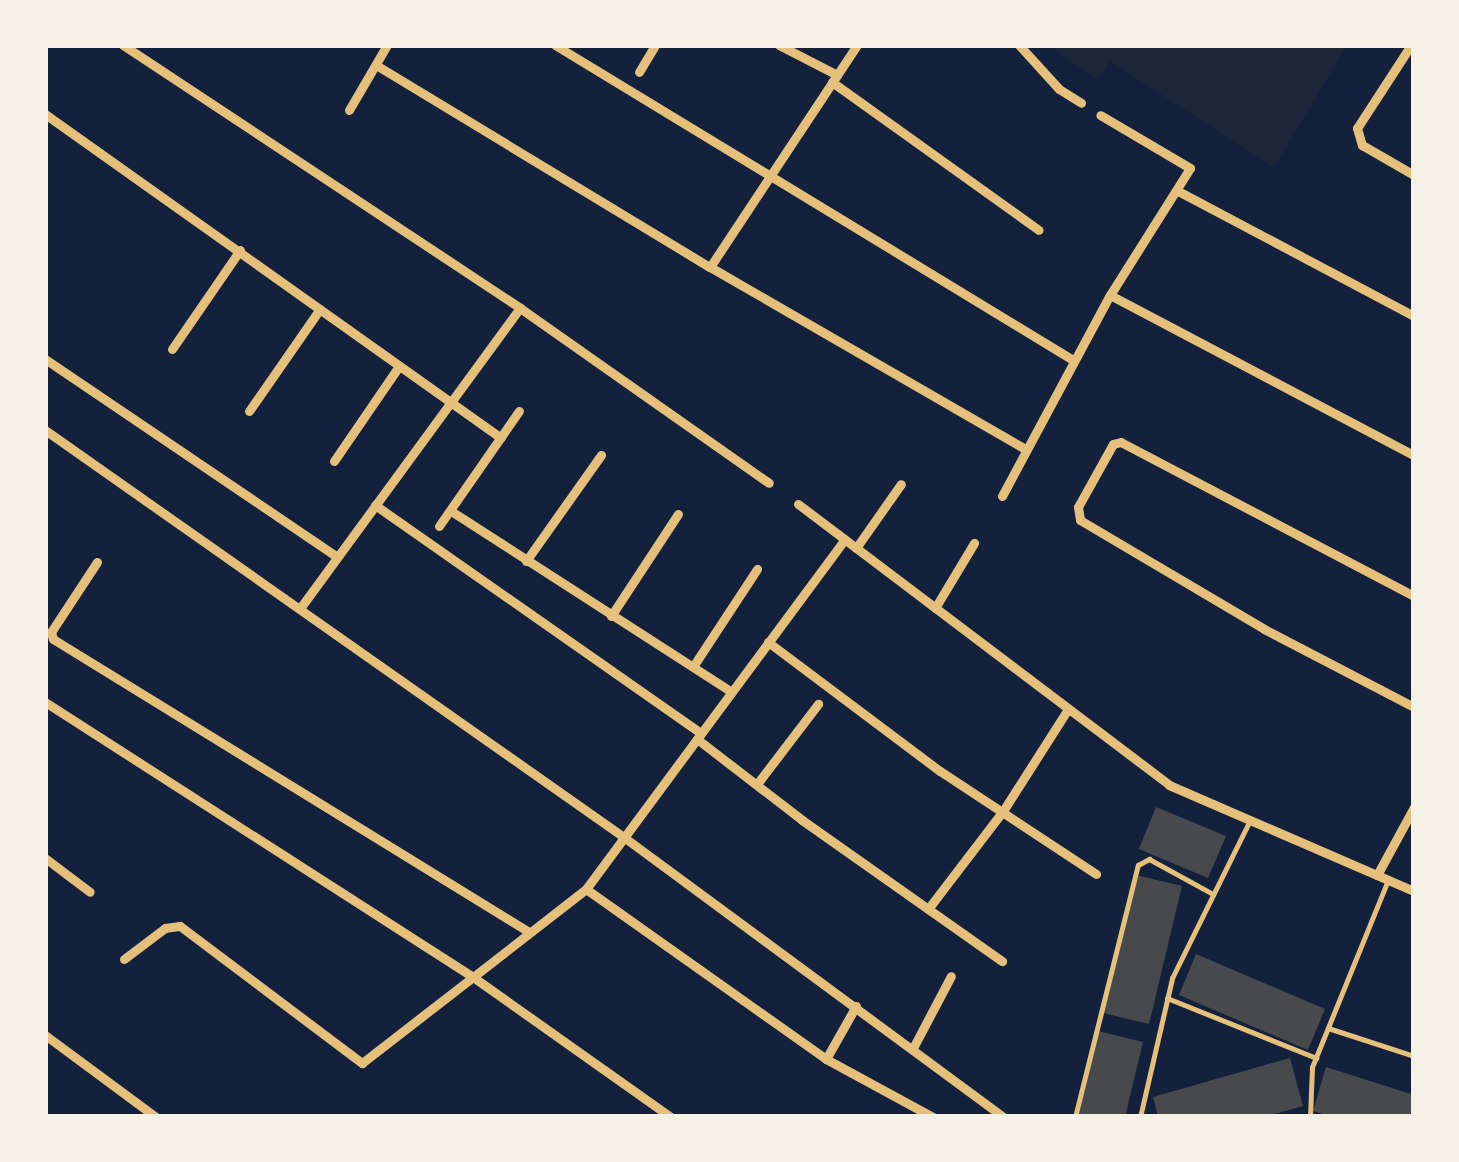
<!DOCTYPE html>
<html>
<head>
<meta charset="utf-8">
<style>
  body { margin:0 }
  #map { position:relative; width:1459px; height:1162px; overflow:hidden; background:#14213d; font-family:"IBM Plex Sans",sans-serif }
  div>[style] { position:absolute }
  .green>* { inset:0; background:#1d2539 }
  .building>* { inset:0; background:#48494c }
  .service>* { height:5px; margin:-2.5px; padding:0 2.5px; transform-origin:2.5px; border-radius:2.5px; background:#e5c07b }
  .minor>* { height:9px; margin:-4.5px; padding:0 4.5px; transform-origin:4.5px; border-radius:4.5px; background:#e5c07b }
  span { translate:-50% -50%; white-space:nowrap; text-align:center; line-height:1.15; -webkit-text-stroke:8px #f6f1e7; paint-order:stroke }
  .frame { position:absolute; inset:0; border:48px solid #f6f1e7; pointer-events:none }
</style>
</head>
<body>
<div id="map">
  <div class="green">
    <div style="clip-path:polygon(1048px 45px,1347px 45px,1274px 168px,1110px 61px,1098px 80px)"></div>
  </div>
  <div class="building">
    <div style="clip-path:polygon(1156px 807px,1226px 836px,1208px 878px,1139px 849px)"></div>
    <div style="clip-path:polygon(1136px 875px,1182px 886px,1149px 1024px,1103px 1013px)"></div>
    <div style="clip-path:polygon(1196px 954px,1325px 1009px,1308px 1050px,1179px 995px)"></div>
    <div style="clip-path:polygon(1098px 1031px,1143px 1042px,1125px 1117px,1078px 1117px)"></div>
    <div style="clip-path:polygon(1290px 1058px,1303px 1106px,1264px 1117px,1158px 1117px,1153px 1097px)"></div>
    <div style="clip-path:polygon(1326px 1067px,1414px 1095px,1414px 1117px,1332px 1117px,1313px 1111px)"></div>
  </div>
  <div class="service">
    <div style="left:1167px;top:998px;width:161px;rotate:21.9deg"></div>
    <div style="left:1328px;top:1028px;width:90px;rotate:18deg"></div>
    <div style="left:1075px;top:1117px;width:260px;rotate:-76deg"></div>
    <div style="left:1138px;top:865px;width:13px;rotate:-29deg"></div>
    <div style="left:1149px;top:859px;width:71px;rotate:28.7deg"></div>
    <div style="left:1140px;top:1117px;width:143px;rotate:-77deg"></div>
    <div style="left:1172px;top:978px;width:176px;rotate:-63.7deg"></div>
    <div style="left:1310px;top:1117px;width:50px;rotate:-87.7deg"></div>
    <div style="left:1312px;top:1067px;width:202px;rotate:-67.9deg"></div>
  </div>
  <div class="minor">
    <div style="left:123px;top:45px;width:476px;rotate:33.5deg"></div>
    <div style="left:520px;top:308px;width:304px;rotate:35.1deg"></div>
    <div style="left:555px;top:45px;width:606px;rotate:31.3deg"></div>
    <div style="left:779px;top:45px;width:65px;rotate:27.3deg"></div>
    <div style="left:1019px;top:45px;width:59px;rotate:47.7deg"></div>
    <div style="left:1059px;top:89px;width:26px;rotate:32deg"></div>
    <div style="left:1411px;top:45px;width:99px;rotate:123deg"></div>
    <div style="left:1357px;top:128px;width:18px;rotate:74deg"></div>
    <div style="left:1362px;top:145px;width:60px;rotate:30deg"></div>
    <div style="left:376px;top:65px;width:390px;rotate:31.2deg"></div>
    <div style="left:710px;top:267px;width:362px;rotate:30deg"></div>
    <div style="left:639px;top:72px;width:31px;rotate:-59deg"></div>
    <div style="left:832px;top:82px;width:254px;rotate:35.6deg"></div>
    <div style="left:349px;top:110px;width:75px;rotate:-59.7deg"></div>
    <div style="left:45px;top:114px;width:559px;rotate:35.39deg"></div>
    <div style="left:1178px;top:191px;width:267px;rotate:27.9deg"></div>
    <div style="left:710px;top:267px;width:266px;rotate:-56.5deg"></div>
    <div style="left:1110px;top:295px;width:344px;rotate:27.8deg"></div>
    <div style="left:172px;top:349px;width:120px;rotate:-55.5deg"></div>
    <div style="left:45px;top:359px;width:353px;rotate:34.1deg"></div>
    <div style="left:249px;top:411px;width:124px;rotate:-55.2deg"></div>
    <div style="left:45px;top:430px;width:709px;rotate:35.12deg"></div>
    <div style="left:625px;top:838px;width:471px;rotate:36.4deg"></div>
    <div style="left:334px;top:461px;width:115px;rotate:-55.6deg"></div>
    <div style="left:1002px;top:496px;width:228px;rotate:-61.8deg"></div>
    <div style="left:1110px;top:295px;width:150px;rotate:-57.8deg"></div>
    <div style="left:1190px;top:168px;width:104px;rotate:-149.5deg"></div>
    <div style="left:798px;top:504px;width:465px;rotate:37.1deg"></div>
    <div style="left:1169px;top:785px;width:267px;rotate:23.4deg"></div>
    <div style="left:375px;top:505px;width:398px;rotate:35deg"></div>
    <div style="left:451px;top:511px;width:334px;rotate:32.8deg"></div>
    <div style="left:439px;top:526px;width:140px;rotate:-55.2deg"></div>
    <div style="left:856px;top:548px;width:78px;rotate:-54.9deg"></div>
    <div style="left:526px;top:561px;width:130px;rotate:-54.7deg"></div>
    <div style="left:97px;top:562px;width:84px;rotate:123.3deg"></div>
    <div style="left:51px;top:632px;width:7px;rotate:74deg"></div>
    <div style="left:53px;top:639px;width:559px;rotate:31.61deg"></div>
    <div style="left:1414px;top:596px;width:331px;rotate:-152.3deg"></div>
    <div style="left:1121px;top:442px;width:8px;rotate:166deg"></div>
    <div style="left:1113px;top:444px;width:72px;rotate:119.1deg"></div>
    <div style="left:1078px;top:507px;width:13px;rotate:81deg"></div>
    <div style="left:1080px;top:520px;width:214px;rotate:30.6deg"></div>
    <div style="left:1264px;top:629px;width:169px;rotate:27.5deg"></div>
    <div style="left:301px;top:607px;width:371px;rotate:-53.8deg"></div>
    <div style="left:935px;top:608px;width:76px;rotate:-59deg"></div>
    <div style="left:611px;top:616px;width:122px;rotate:-56.7deg"></div>
    <div style="left:768px;top:642px;width:215px;rotate:36.9deg"></div>
    <div style="left:940px;top:771px;width:187px;rotate:33.4deg"></div>
    <div style="left:694px;top:665px;width:115px;rotate:-56.7deg"></div>
    <div style="left:45px;top:702px;width:509px;rotate:32.72deg"></div>
    <div style="left:473px;top:977px;width:143px;rotate:-37.9deg"></div>
    <div style="left:586px;top:889px;width:435px;rotate:-53.5deg"></div>
    <div style="left:697px;top:739px;width:133px;rotate:37.6deg"></div>
    <div style="left:802px;top:820px;width:245px;rotate:35.2deg"></div>
    <div style="left:757px;top:784px;width:101px;rotate:-52.7deg"></div>
    <div style="left:45px;top:858px;width:56px;rotate:37.1deg"></div>
    <div style="left:1377px;top:875px;width:77px;rotate:-61.4deg"></div>
    <div style="left:586px;top:889px;width:294px;rotate:35.3deg"></div>
    <div style="left:826px;top:1059px;width:122px;rotate:28.5deg"></div>
    <div style="left:928px;top:909px;width:123px;rotate:-52.6deg"></div>
    <div style="left:1003px;top:811px;width:117px;rotate:-57.5deg"></div>
    <div style="left:124px;top:959px;width:51px;rotate:-37.1deg"></div>
    <div style="left:165px;top:928px;width:15px;rotate:-8deg"></div>
    <div style="left:180px;top:926px;width:228px;rotate:37deg"></div>
    <div style="left:362px;top:1063px;width:140px;rotate:-37.8deg"></div>
    <div style="left:473px;top:977px;width:242px;rotate:35.3deg"></div>
    <div style="left:45px;top:1035px;width:138px;rotate:36.5deg"></div>
    <div style="left:913px;top:1048px;width:81px;rotate:-62.2deg"></div>
    <div style="left:826px;top:1059px;width:61px;rotate:-60.5deg"></div>
  </div>
  <div class="frame"></div>
</div>
</body>
</html>
